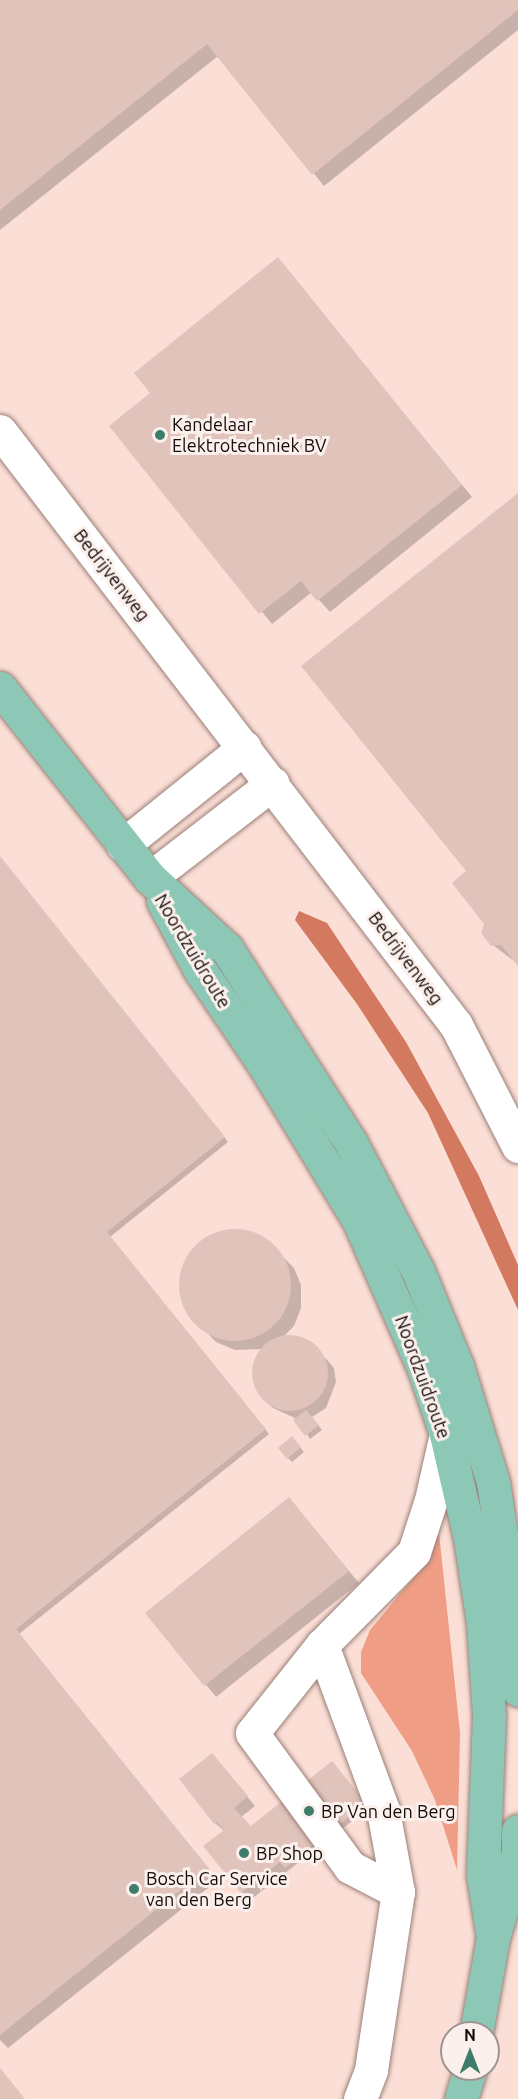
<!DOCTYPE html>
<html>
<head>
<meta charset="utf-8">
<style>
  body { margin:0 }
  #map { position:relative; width:518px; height:2099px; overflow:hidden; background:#fbded6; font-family:Ubuntu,sans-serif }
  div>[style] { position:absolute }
  .green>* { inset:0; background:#ef9d84 }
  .water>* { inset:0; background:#d2795f }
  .shadow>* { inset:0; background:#0003 }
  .building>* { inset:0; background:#e0c4bc }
  .round { border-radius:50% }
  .roads { filter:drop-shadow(0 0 2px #9a8078) drop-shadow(0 0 2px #9a8078) }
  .minor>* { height:33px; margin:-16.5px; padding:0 16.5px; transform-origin:16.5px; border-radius:16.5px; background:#fff }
  .major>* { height:33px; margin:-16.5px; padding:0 16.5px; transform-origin:16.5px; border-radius:16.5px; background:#8dc8b7 }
  .dots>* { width:16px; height:16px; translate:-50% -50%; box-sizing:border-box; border:3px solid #fbf0ec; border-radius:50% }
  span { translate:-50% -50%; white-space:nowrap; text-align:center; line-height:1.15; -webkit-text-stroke:6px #fbf0ec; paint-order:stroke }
  .poi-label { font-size:18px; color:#140b09 }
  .left { translate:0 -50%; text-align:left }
  .street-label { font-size:18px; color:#140b09 }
  .north { position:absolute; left:440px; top:2021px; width:60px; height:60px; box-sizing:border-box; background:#fbf0ec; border:2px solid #9f9491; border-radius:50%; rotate:0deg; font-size:16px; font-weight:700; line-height:24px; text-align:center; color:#140b09 }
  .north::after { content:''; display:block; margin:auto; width:21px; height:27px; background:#3e7d69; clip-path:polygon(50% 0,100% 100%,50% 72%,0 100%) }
</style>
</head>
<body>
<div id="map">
  <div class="green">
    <div style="clip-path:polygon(439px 1533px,460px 1733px,457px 1870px,435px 1800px,412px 1751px,361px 1673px,361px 1652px,370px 1630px,419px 1571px)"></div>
  </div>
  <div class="water">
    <div style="clip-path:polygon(299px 911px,327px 923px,406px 1042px,479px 1176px,518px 1265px,518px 1310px,428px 1113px,357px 1004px,295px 920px)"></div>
  </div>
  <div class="shadow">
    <div style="clip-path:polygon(0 0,518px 0,518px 30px,324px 186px,218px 56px,0 230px)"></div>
    <div style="clip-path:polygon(278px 259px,472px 497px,330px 612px,312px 592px,272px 624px,111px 426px,152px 393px)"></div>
    <div style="clip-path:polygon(518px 495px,518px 964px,493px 945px,468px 872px)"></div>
    <div style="clip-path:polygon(0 857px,228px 1142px,110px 1237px,269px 1434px,19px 1634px,218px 1880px,8px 2048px,0 2040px)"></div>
    <div style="clip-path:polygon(225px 1231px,248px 1232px,266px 1240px,294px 1268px,301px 1285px,301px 1308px,294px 1326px,283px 1337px,315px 1346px,334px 1368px,336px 1382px,326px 1408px,312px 1417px,322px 1430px,310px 1439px,297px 1419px,273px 1408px,264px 1399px,254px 1373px,263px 1349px,235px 1350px,216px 1342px,189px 1314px,181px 1292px,182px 1272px,191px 1253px,205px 1239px)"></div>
    <div style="clip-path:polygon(296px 1442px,304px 1452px,292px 1462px,288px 1458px)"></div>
    <div style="clip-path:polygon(289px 1499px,359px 1583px,216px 1697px,147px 1613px)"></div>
    <div style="clip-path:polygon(212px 1755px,255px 1806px,241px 1817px,266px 1846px,332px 1763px,369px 1808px,250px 1900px,242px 1892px,224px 1831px,215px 1823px)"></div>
  </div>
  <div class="building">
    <div style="clip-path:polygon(0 0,518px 0,518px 10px,312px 175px,207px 44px,0 210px)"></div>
    <div style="clip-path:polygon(278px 257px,462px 485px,317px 601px,301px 581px,259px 614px,109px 426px,150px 393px,134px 373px)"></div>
    <div style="clip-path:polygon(518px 493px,518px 966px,501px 945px,491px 946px,481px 933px,484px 924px,452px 883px,466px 871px,301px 666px)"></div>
    <div style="clip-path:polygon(0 856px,225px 1137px,107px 1232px,266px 1429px,16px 1629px,208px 1868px,0 2035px)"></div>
    <div class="round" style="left:179px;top:1229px;width:112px;height:112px"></div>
    <div class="round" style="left:252px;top:1335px;width:76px;height:76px"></div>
    <div style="clip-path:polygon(306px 1410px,319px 1425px,305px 1436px,293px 1420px)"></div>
    <div style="clip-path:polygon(292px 1436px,301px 1447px,287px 1459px,278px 1448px)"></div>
    <div style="clip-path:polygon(289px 1497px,349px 1571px,204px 1686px,145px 1613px)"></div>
    <div style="clip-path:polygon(212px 1753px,248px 1796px,234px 1808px,251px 1826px,332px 1761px,366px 1803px,285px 1868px,280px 1862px,241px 1893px,203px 1846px,224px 1830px,217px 1822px,214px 1824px,179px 1779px)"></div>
    <div style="clip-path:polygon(0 2068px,25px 2099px,0 2099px)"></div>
  </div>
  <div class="roads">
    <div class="minor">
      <div style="left:0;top:431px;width:749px;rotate:52.49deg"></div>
      <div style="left:456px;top:1025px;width:136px;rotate:62.9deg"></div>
      <div style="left:123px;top:845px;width:156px;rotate:-38.8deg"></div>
      <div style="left:150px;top:878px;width:155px;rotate:-37.7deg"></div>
      <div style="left:322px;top:1645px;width:112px;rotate:128.5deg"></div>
      <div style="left:252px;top:1733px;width:166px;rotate:53.8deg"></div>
      <div style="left:350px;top:1867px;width:54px;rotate:27.5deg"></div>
      <div style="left:360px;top:2099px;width:31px;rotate:-69deg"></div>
      <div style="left:371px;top:2070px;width:180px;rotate:-81.4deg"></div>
      <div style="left:398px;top:1892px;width:83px;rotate:-100.4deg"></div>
      <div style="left:383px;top:1810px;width:176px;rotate:-110.3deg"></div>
      <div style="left:322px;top:1645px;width:131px;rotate:-45.3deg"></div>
      <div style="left:414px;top:1552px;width:55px;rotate:-71.9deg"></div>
      <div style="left:431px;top:1500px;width:68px;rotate:-77.2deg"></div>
    </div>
    <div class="major">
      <div style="left:0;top:688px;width:242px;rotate:51.7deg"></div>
      <div style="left:150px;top:878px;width:105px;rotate:42.7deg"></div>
      <div style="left:227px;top:949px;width:230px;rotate:57.4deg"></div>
      <div style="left:351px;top:1143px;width:144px;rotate:62.4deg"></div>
      <div style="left:418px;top:1271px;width:103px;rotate:67.7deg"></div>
      <div style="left:457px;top:1366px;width:121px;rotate:72.8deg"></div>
      <div style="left:493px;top:1482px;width:127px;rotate:81.4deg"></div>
      <div style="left:512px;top:1608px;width:82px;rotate:85.8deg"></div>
      <div style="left:163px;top:901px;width:78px;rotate:61.8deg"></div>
      <div style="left:200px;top:970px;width:112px;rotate:55.9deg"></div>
      <div style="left:263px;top:1063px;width:185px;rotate:58.7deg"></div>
      <div style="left:359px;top:1221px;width:162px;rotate:66.3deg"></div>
      <div style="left:424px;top:1369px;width:69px;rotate:71.3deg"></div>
      <div style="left:446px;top:1434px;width:107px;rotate:77deg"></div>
      <div style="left:470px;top:1538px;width:86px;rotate:81.3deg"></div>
      <div style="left:483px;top:1623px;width:93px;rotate:86.3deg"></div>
      <div style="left:489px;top:1716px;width:159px;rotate:92.2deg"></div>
      <div style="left:483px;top:1875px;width:64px;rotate:81deg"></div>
      <div style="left:476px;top:2033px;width:97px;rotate:-79.9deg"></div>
      <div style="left:493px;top:1938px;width:90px;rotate:-73.8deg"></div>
      <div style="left:518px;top:1852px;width:21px;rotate:-90deg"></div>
      <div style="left:461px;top:2099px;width:31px;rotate:-73deg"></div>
    </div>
  </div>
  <div class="dots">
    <div style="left:160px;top:435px;background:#3e7d69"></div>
    <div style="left:309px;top:1811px;background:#3e7d69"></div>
    <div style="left:244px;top:1853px;background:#3e7d69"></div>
    <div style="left:134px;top:1889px;background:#3e7d69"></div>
  </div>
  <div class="poi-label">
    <span class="left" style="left:172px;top:435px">Kandelaar<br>Elektrotechniek BV</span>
    <span class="left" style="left:321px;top:1811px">BP Van den Berg</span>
    <span class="left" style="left:256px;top:1853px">BP Shop</span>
    <span class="left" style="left:146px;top:1889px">Bosch Car Service<br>van den Berg</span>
  </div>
  <div class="street-label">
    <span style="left:112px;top:575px;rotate:52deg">Bedrijvenweg</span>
    <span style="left:193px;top:951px;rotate:59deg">Noordzuidroute</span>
    <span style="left:406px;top:958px;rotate:53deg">Bedrijvenweg</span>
    <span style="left:423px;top:1377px;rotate:70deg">Noordzuidroute</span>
  </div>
  <div class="north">N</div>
</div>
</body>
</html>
